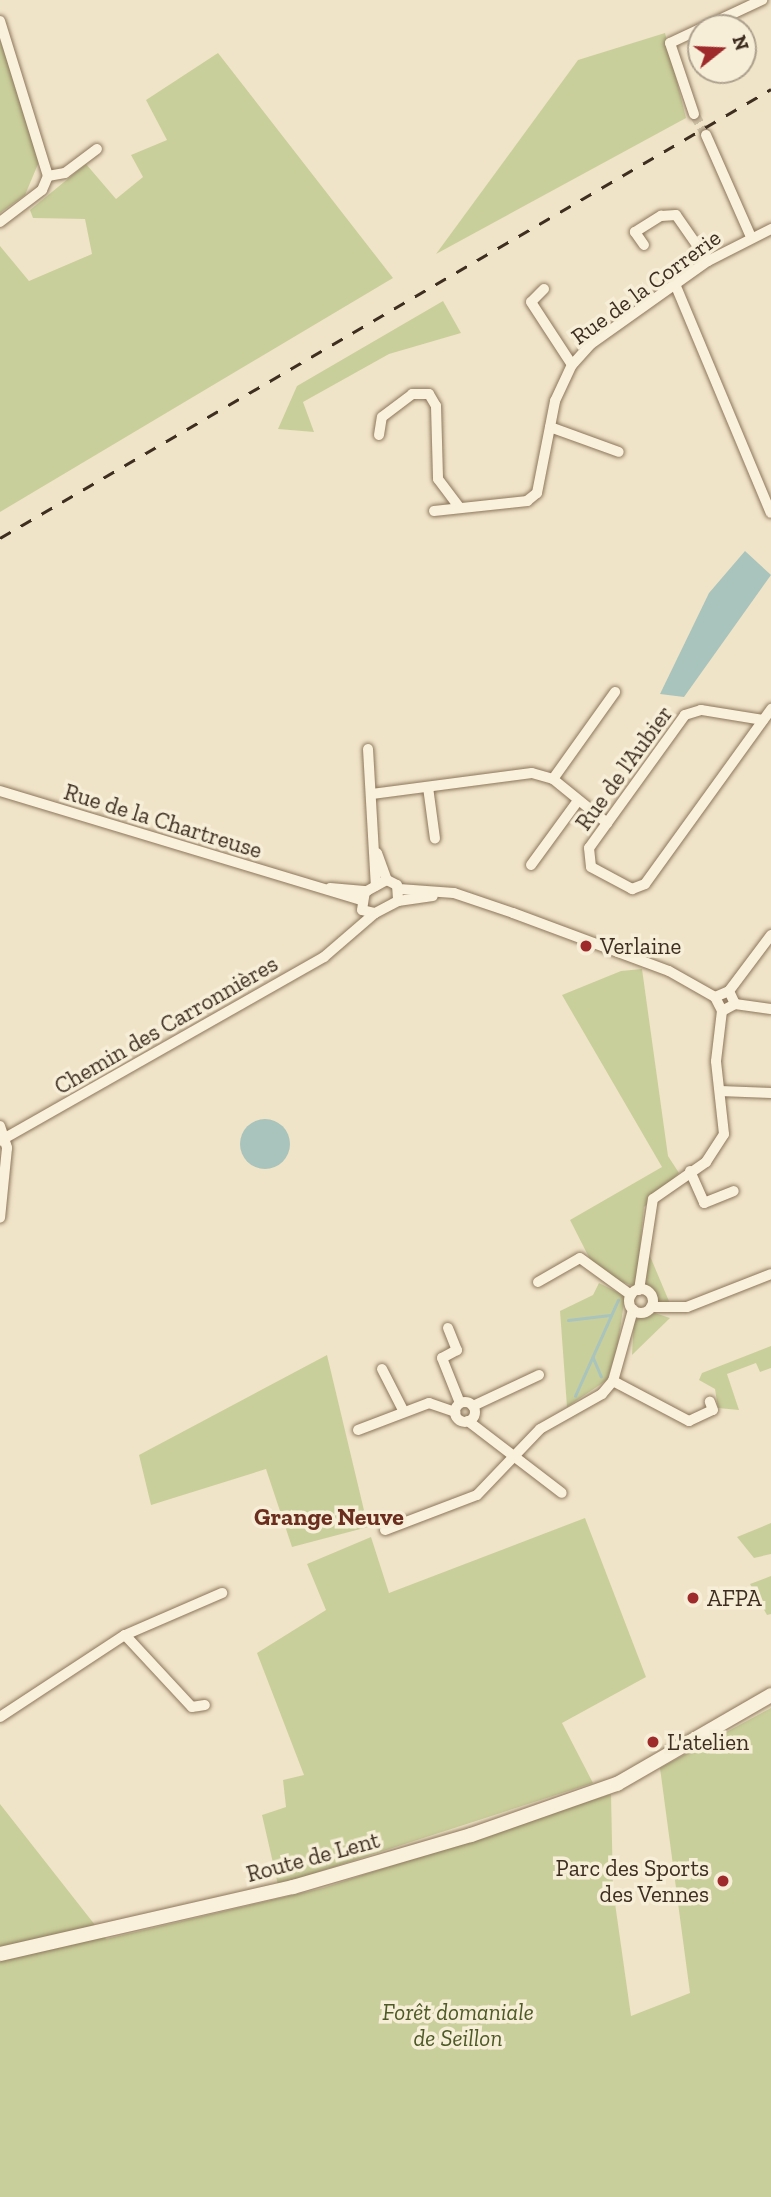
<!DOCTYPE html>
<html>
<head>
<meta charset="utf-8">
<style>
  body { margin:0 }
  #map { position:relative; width:771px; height:2197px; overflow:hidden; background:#f0e4c8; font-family:"Zilla Slab",serif }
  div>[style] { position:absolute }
  .green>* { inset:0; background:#c9cf9b }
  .water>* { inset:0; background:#a9c4bc }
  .round { border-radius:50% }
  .stream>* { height:2.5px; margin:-1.25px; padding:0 1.25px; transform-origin:1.25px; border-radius:1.25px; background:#a9c4bc }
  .street-tunnel>* { height:10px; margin-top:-5px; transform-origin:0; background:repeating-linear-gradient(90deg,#ccc0a6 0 10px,transparent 0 15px) }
  .roads { filter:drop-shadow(0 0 2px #8d765c) drop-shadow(0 0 2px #8d765c) }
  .street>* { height:10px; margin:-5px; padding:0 5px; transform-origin:5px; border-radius:5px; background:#faf1dc }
  .street>.ring { margin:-5px; padding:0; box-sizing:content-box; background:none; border:10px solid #faf1dc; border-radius:50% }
  .secondary>* { height:14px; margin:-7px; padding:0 7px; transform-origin:7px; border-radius:7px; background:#faf1dc }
  .rail>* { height:2.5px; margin-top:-1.25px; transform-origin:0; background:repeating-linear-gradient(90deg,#3d2e20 0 12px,transparent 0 24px) }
  .dots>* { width:19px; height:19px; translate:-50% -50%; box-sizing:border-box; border:4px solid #f7eed8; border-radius:50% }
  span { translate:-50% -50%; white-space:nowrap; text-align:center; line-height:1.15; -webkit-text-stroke:7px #f7eed8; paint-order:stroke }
  .street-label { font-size:23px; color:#3d2e20 }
  .poi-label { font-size:23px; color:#3d2e20 }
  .left { translate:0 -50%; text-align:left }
  .right { translate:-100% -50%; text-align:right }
  .park-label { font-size:23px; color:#4d5a26; font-style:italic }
  .neighbourhood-label { font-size:24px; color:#6b2e1e; font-weight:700 }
  .north { position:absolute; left:687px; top:14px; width:70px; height:70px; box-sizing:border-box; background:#f7eed8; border:2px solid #ada18e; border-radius:50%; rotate:72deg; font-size:19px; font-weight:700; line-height:28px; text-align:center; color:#3d2e20 }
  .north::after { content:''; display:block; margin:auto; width:24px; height:32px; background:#9e2a2b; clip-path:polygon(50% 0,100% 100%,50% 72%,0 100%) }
</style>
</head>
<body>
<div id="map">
  <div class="green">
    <div style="clip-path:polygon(665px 33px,686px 118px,436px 254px,578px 60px)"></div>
    <div style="clip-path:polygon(0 40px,41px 157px,25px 195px,0 213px)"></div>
    <div style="clip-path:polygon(218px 53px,393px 278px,0 512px,0 246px,29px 281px,92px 254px,85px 219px,33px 218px,30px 210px,86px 164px,116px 199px,143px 177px,131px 155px,167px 140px,146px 100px)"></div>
    <div style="clip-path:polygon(443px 301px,461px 333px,389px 354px,303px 402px,314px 432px,278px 429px,297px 386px)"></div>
    <div style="clip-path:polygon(642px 969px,668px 1156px,679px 1173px,644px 1207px,636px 1287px,597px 1273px,570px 1220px,662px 1167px,562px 995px,621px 971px)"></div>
    <div style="clip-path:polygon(647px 1249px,671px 1306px,659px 1304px,646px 1285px)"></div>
    <div style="clip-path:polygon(599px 1283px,625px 1296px,617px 1350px,607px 1380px,567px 1407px,560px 1311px,593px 1295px)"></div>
    <div style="clip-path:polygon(655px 1313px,670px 1318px,632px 1355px,634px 1320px)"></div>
    <div style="clip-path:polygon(771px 1346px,771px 1368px,760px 1372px,756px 1363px,727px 1374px,739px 1410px,718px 1408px,715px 1389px,699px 1380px,702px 1373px)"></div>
    <div style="clip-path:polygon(327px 1355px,368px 1527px,292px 1547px,266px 1469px,151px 1505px,139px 1455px)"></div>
    <div style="clip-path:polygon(585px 1518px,646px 1677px,562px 1723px,593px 1783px,278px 1885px,262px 1815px,286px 1807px,283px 1780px,304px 1775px,257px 1653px,326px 1610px,307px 1564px,371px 1537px,389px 1593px)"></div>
    <div style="clip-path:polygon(771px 1523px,771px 1554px,754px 1558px,737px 1537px)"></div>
    <div style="clip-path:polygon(771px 1576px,771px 1614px,767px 1615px,750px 1584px)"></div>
    <div style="clip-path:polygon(771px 1708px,771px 2197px,0 2197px,0 1804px,106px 1939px,323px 1888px,611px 1794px,613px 1889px,631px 2016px,690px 1993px,660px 1768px)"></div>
  </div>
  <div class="water">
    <div style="clip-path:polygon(745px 551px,771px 575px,684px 697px,660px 694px,709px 593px)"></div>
    <div class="round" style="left:240px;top:1119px;width:50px;height:50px"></div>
  </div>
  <div class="stream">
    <div style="left:568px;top:1320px;width:42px;rotate:-6.8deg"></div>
    <div style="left:593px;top:1357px;width:21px;rotate:67deg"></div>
    <div style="left:575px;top:1396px;width:105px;rotate:-65.9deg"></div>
  </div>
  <div class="street-tunnel">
    <div style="left:694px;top:114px;width:24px;rotate:60deg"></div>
  </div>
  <div class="roads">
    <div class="street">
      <div style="left:0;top:21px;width:162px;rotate:72.8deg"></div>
      <div style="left:48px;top:176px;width:15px;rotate:113deg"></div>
      <div style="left:42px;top:190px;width:53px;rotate:142.7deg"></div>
      <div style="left:694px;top:114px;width:75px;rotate:-108.7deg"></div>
      <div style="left:670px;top:43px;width:102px;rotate:-25.1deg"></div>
      <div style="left:706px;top:135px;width:111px;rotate:66.2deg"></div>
      <div style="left:48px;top:176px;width:17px;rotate:-10deg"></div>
      <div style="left:65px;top:173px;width:40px;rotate:-37deg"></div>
      <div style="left:644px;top:245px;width:16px;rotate:-125deg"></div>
      <div style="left:635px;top:232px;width:31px;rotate:-32deg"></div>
      <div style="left:661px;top:216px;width:15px;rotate:-4deg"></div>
      <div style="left:676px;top:215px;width:56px;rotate:55.2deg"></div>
      <div style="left:675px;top:284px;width:248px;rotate:67.3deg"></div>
      <div style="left:544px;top:289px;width:18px;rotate:135deg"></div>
      <div style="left:531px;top:302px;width:75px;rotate:56.9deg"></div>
      <div style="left:550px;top:427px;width:73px;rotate:19.9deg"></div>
      <div style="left:379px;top:435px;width:18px;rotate:-81deg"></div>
      <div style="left:382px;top:417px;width:38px;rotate:-37deg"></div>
      <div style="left:412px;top:394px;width:17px"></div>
      <div style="left:429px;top:394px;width:14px;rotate:60deg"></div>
      <div style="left:436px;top:406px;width:73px;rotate:88.4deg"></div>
      <div style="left:438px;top:479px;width:36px;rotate:53deg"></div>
      <div style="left:434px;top:511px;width:94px;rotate:-6.1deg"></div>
      <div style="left:527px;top:501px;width:13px;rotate:-39deg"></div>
      <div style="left:537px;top:493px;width:94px;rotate:-78.9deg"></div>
      <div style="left:555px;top:401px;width:40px;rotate:-65deg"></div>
      <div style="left:572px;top:365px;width:28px;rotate:-48deg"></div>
      <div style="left:591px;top:344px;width:143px;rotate:-35.4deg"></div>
      <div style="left:708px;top:261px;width:71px;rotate:-26.9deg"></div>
      <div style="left:763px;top:720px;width:63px;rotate:-170.8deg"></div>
      <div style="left:701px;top:710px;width:17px;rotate:163deg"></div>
      <div style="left:685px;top:715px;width:164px;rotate:125.8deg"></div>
      <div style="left:589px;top:848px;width:19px;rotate:84deg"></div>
      <div style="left:591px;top:867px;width:47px;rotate:28.2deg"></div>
      <div style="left:632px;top:889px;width:14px;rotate:-21deg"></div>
      <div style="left:645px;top:884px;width:216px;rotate:-54.2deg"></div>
      <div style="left:368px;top:749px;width:137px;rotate:86.7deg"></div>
      <div style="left:553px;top:779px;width:107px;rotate:-54.5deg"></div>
      <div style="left:428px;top:787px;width:52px;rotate:82.3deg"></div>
      <div style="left:0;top:791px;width:377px;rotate:16.8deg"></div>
      <div style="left:372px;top:794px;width:161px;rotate:-7.5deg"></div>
      <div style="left:532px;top:773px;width:22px;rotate:16deg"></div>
      <div style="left:553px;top:779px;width:70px;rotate:39.2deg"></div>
      <div style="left:377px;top:853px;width:29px;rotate:70deg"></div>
      <div style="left:531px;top:865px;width:78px;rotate:-53.9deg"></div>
      <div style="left:387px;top:880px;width:11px;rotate:27deg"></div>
      <div style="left:397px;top:885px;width:16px;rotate:86deg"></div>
      <div style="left:398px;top:901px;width:26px;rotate:152deg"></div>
      <div style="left:375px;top:913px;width:13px;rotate:-167deg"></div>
      <div style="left:362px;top:910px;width:18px;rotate:-81deg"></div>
      <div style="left:365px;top:892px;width:25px;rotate:-29deg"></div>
      <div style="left:330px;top:888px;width:37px;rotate:5deg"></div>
      <div style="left:399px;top:889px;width:55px;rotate:4.2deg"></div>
      <div style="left:454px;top:893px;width:62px;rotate:18.7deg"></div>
      <div style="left:513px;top:913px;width:166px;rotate:20.4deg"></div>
      <div style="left:669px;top:971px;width:53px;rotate:29.5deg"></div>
      <div style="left:398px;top:901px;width:35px;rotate:-8deg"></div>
      <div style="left:729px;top:991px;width:70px;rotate:-53.1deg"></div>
      <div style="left:715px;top:997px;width:16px;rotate:63deg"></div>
      <div style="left:722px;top:1011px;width:15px;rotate:-28deg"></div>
      <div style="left:715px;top:997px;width:15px;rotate:-23deg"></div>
      <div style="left:729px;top:991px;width:14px;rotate:65deg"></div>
      <div style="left:735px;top:1004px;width:36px;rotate:8deg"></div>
      <div style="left:720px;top:1091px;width:51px;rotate:2.2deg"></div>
      <div style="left:0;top:1126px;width:23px;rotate:72deg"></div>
      <div style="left:7px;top:1148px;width:70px;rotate:95.7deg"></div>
      <div style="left:0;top:1141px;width:373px;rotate:-29.6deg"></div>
      <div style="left:324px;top:957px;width:67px;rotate:-40.8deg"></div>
      <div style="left:690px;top:1171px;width:35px;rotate:66deg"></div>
      <div style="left:704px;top:1203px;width:32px;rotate:-22deg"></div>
      <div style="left:538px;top:1282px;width:48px;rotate:-29.7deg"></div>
      <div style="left:580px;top:1258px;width:63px;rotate:36deg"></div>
      <div class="ring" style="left:629px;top:1289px;width:14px;height:14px"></div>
      <div style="left:639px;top:1290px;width:92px;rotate:-81.3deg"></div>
      <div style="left:653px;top:1199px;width:65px;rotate:-34.9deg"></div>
      <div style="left:706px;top:1162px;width:33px;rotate:-57deg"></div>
      <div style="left:724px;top:1134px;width:73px;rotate:-96.3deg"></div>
      <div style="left:716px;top:1061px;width:50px;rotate:-83.2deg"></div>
      <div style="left:651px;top:1307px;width:36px"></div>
      <div style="left:687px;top:1307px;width:90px;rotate:-21.4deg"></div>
      <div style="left:448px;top:1328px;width:24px;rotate:68deg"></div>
      <div style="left:457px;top:1350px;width:17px;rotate:152deg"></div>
      <div style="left:442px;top:1358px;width:48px;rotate:68.2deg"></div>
      <div style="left:382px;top:1369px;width:48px;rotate:62.9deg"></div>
      <div style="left:613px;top:1381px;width:86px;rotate:27.8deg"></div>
      <div style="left:689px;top:1421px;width:26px;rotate:-25deg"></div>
      <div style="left:713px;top:1410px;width:9px;rotate:-111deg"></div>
      <div class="ring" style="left:455px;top:1402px;width:10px;height:10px"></div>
      <div style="left:473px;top:1406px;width:73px;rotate:-25.2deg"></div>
      <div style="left:468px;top:1421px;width:118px;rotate:37.5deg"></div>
      <div style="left:358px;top:1430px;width:76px;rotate:-20.8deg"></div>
      <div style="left:429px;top:1403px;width:28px;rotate:19deg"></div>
      <div style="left:385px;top:1530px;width:98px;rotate:-20.8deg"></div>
      <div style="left:477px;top:1495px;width:91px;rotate:-46.3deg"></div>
      <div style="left:540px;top:1429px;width:71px;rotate:-29.4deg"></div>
      <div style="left:602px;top:1394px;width:17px;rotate:-50deg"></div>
      <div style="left:613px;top:1381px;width:74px;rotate:-74.3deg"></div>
      <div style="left:125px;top:1635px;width:98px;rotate:47.1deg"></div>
      <div style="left:192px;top:1707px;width:13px;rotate:-9deg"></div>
      <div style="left:0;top:1717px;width:149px;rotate:-33.3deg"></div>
      <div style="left:125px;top:1635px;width:106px;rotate:-23.4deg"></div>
    </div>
    <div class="secondary">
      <div style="left:0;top:1954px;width:301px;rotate:-12.9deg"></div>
      <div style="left:293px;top:1887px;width:185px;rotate:-16.3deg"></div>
      <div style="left:471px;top:1835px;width:155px;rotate:-19.3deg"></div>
      <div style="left:617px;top:1784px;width:178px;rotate:-30deg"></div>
    </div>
  </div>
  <div class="rail">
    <div style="left:0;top:538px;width:892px;rotate:-30.21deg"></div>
  </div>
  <div class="dots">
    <div style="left:586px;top:946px;background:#9e2a2b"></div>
    <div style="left:693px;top:1598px;background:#9e2a2b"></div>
    <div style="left:653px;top:1742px;background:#9e2a2b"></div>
    <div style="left:723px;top:1881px;background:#9e2a2b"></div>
  </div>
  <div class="street-label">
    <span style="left:646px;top:287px;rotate:-36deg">Rue de la Correrie</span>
    <span style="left:624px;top:768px;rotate:-54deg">Rue de l'Aubier</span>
    <span style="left:163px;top:821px;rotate:17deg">Rue de la Chartreuse</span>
    <span style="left:166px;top:1025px;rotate:-30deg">Chemin des Carronnières</span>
    <span style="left:313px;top:1857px;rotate:-15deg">Route de Lent</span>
  </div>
  <div class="poi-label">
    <span class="left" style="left:600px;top:946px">Verlaine</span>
    <span class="left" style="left:707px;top:1598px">AFPA</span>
    <span class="left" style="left:667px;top:1742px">L'atelien</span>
    <span class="right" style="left:709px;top:1881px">Parc des Sports<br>des Vennes</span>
  </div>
  <div class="park-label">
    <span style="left:458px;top:2025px">Forêt domaniale<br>de Seillon</span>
  </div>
  <div class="neighbourhood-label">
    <span style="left:329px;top:1517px">Grange Neuve</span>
  </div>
  <div class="north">N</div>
</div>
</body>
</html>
